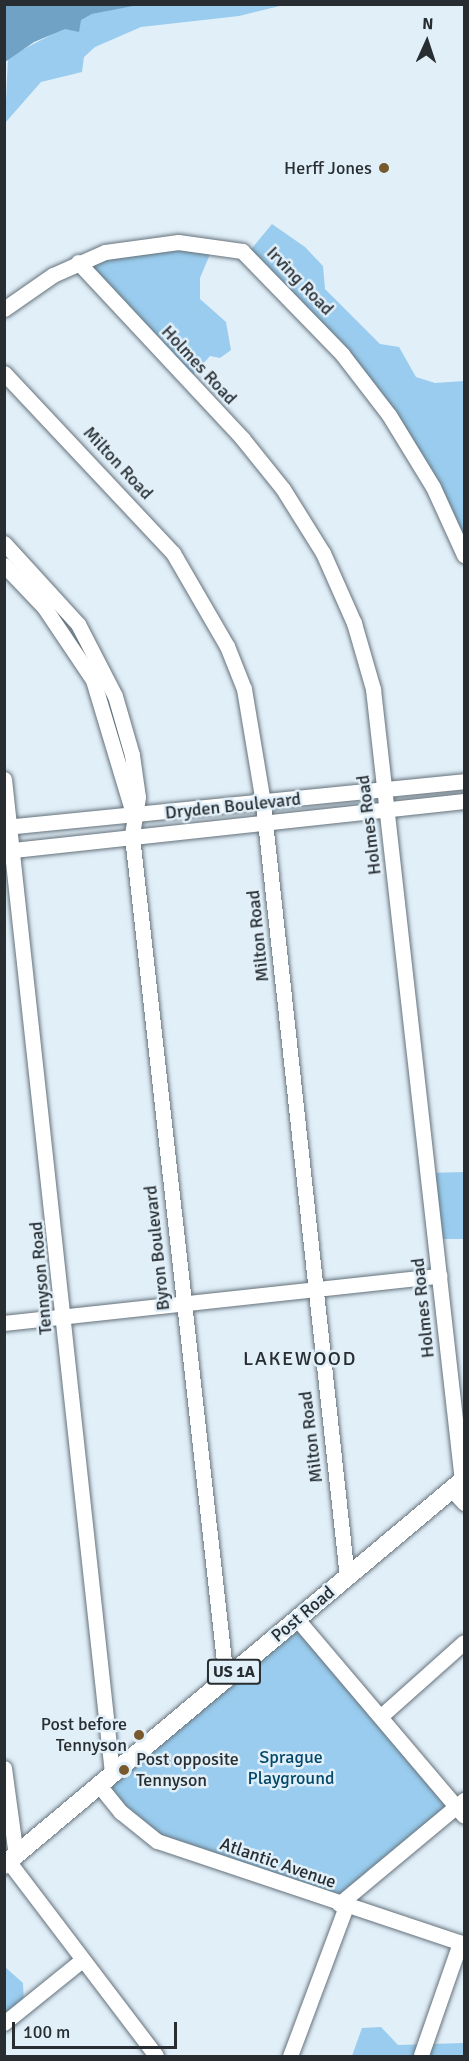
<!DOCTYPE html>
<html>
<head>
<meta charset="utf-8">
<style>
  body { margin:0 }
  #map { position:relative; width:469px; height:2061px; overflow:hidden; background:#e1eff9; font-family:Signika,sans-serif }
  div>[style] { position:absolute }
  .green>* { inset:0; background:#9ce }
  .water>* { inset:0; background:#6fa2c5 }
  .roads { filter:drop-shadow(0 0 2px #65727b) drop-shadow(0 0 2px #65727b) }
  .minor>* { height:15px; margin:-7.5px; padding:0 7.5px; transform-origin:7.5px; border-radius:7.5px; background:#fff }
  .major>* { height:18px; margin:-9px; padding:0 9px; transform-origin:9px; border-radius:9px; background:#fff }
  .dots>* { width:16px; height:16px; translate:-50% -50%; box-sizing:border-box; border:3px solid #e1eff9; border-radius:50% }
  span { translate:-50% -50%; white-space:nowrap; text-align:center; line-height:1.15; -webkit-text-stroke:5px #e1eff9; paint-order:stroke }
  .shield-label span { padding:2px 4px; background:#e1eff9; border:2px solid; border-radius:4px; -webkit-text-stroke-width:0 }
  .shield-label { font-size:16px; color:#272d31; font-weight:700 }
  .poi-label { font-size:18px; color:#272d31 }
  .right { translate:-100% -50%; text-align:right }
  .left { translate:0 -50%; text-align:left }
  .street-label { font-size:18px; color:#272d31 }
  .park-label { font-size:18px; color:#03486a }
  .neighbourhood-label { font-size:20px; color:#272d31; letter-spacing:1.5px }
  .frame { position:absolute; inset:0; border:6px solid #272d31; pointer-events:none }
  .north { position:absolute; left:397px; top:12px; width:60px; height:60px; -webkit-text-stroke:4px #e1eff9; paint-order:stroke; rotate:3deg; font-size:16px; font-weight:700; line-height:24px; text-align:center; color:#272d31 }
  .north::after { content:''; display:block; margin:auto; width:21px; height:27px; background:#272d31; clip-path:polygon(50% 0,100% 100%,50% 72%,0 100%) }
  .scale { position:absolute; left:12px; top:2022px; width:165px; height:27px; box-sizing:border-box; border:3px solid #272d31; border-top:0; padding-left:8px; font-size:18px; line-height:21px; white-space:nowrap; color:#272d31; -webkit-text-stroke:4px #e1eff9; paint-order:stroke }
</style>
</head>
<body>
<div id="map">
  <div class="green">
    <div style="clip-path:polygon(138px 4px,284px 5px,239px 16px,141px 27px,95px 47px,84px 57px,82px 72px,41px 82px,5px 123px,8px 57px,92px 14px)"></div>
    <div style="clip-path:polygon(272px 224px,305px 247px,323px 266px,325px 289px,380px 344px,399px 347px,416px 377px,435px 383px,464px 381px,464px 551px,389px 412px,248px 253px)"></div>
    <div style="clip-path:polygon(213px 247px,200px 278px,200px 299px,226px 322px,231px 350px,220px 358px,210px 356px,188px 381px,85px 258px,106px 250px)"></div>
    <div style="clip-path:polygon(464px 1172px,464px 1239px,438px 1239px,430px 1173px)"></div>
    <div style="clip-path:polygon(296px 1620px,457px 1806px,369px 1869px,348px 1904px,158px 1841px,102px 1788px)"></div>
    <div style="clip-path:polygon(5px 1967px,23px 1983px,24px 2006px,5px 2023px)"></div>
    <div style="clip-path:polygon(381px 2027px,398px 2045px,464px 2043px,464px 2056px,352px 2056px,362px 2028px)"></div>
  </div>
  <div class="water">
    <div style="clip-path:polygon(5px 4px,138px 4px,138px 5px,92px 14px,81px 20px,79px 32px,65px 29px,34px 42px,5px 62px)"></div>
  </div>
  <div class="roads">
    <div class="minor">
      <div style="left:78px;top:262px;width:241px;rotate:47deg"></div>
      <div style="left:242px;top:438px;width:65px;rotate:51.2deg"></div>
      <div style="left:283px;top:489px;width:75px;rotate:58deg"></div>
      <div style="left:323px;top:553px;width:77px;rotate:66.1deg"></div>
      <div style="left:354px;top:623px;width:69px;rotate:73.9deg"></div>
      <div style="left:373px;top:689px;width:797px;rotate:83.59deg"></div>
      <div style="left:4px;top:309px;width:60px;rotate:-34.8deg"></div>
      <div style="left:53px;top:275px;width:57px;rotate:-23.9deg"></div>
      <div style="left:105px;top:252px;width:74px;rotate:-7.8deg"></div>
      <div style="left:178px;top:242px;width:65px;rotate:8deg"></div>
      <div style="left:242px;top:251px;width:144px;rotate:45.8deg"></div>
      <div style="left:342px;top:354px;width:77px;rotate:52.4deg"></div>
      <div style="left:389px;top:415px;width:84px;rotate:58.6deg"></div>
      <div style="left:433px;top:487px;width:75px;rotate:65.5deg"></div>
      <div style="left:4px;top:373px;width:247px;rotate:46.8deg"></div>
      <div style="left:173px;top:553px;width:108px;rotate:59.9deg"></div>
      <div style="left:227px;top:646px;width:46px;rotate:68.4deg"></div>
      <div style="left:244px;top:689px;width:116px;rotate:80.5deg"></div>
      <div style="left:263px;top:803px;width:779px;rotate:83.81deg"></div>
      <div style="left:4px;top:543px;width:110px;rotate:47.6deg"></div>
      <div style="left:78px;top:624px;width:81px;rotate:62.8deg"></div>
      <div style="left:115px;top:696px;width:61px;rotate:73.9deg"></div>
      <div style="left:132px;top:755px;width:42px;rotate:81.9deg"></div>
      <div style="left:138px;top:797px;width:39px;rotate:99deg"></div>
      <div style="left:132px;top:836px;width:849px;rotate:83.64deg"></div>
      <div style="left:4px;top:565px;width:58px;rotate:46.4deg"></div>
      <div style="left:44px;top:607px;width:88px;rotate:56.1deg"></div>
      <div style="left:93px;top:680px;width:139px;rotate:73.3deg"></div>
      <div style="left:4px;top:779px;width:1000px;rotate:83.8deg"></div>
      <div style="left:5px;top:827px;width:461px;rotate:-5.7deg"></div>
      <div style="left:4px;top:851px;width:463px;rotate:-6.2deg"></div>
      <div style="left:4px;top:1323px;width:438px;rotate:-6.2deg"></div>
      <div style="left:452px;top:1490px;width:18px;rotate:47deg"></div>
      <div style="left:297px;top:1619px;width:258px;rotate:49.7deg"></div>
      <div style="left:381px;top:1716px;width:111px;rotate:-41.7deg"></div>
      <div style="left:4px;top:1768px;width:89px;rotate:82.2deg"></div>
      <div style="left:98px;top:1784px;width:36px;rotate:51deg"></div>
      <div style="left:121px;top:1812px;width:46px;rotate:38.9deg"></div>
      <div style="left:157px;top:1841px;width:324px;rotate:18.5deg"></div>
      <div style="left:9px;top:1862px;width:243px;rotate:52.8deg"></div>
      <div style="left:339px;top:1904px;width:163px;rotate:-39.8deg"></div>
      <div style="left:4px;top:2023px;width:100px;rotate:-38.9deg"></div>
      <div style="left:421px;top:2055px;width:119px;rotate:-70.8deg"></div>
      <div style="left:290px;top:2056px;width:160px;rotate:-69.5deg"></div>
    </div>
    <div class="major">
      <div style="left:4px;top:1865px;width:600px;rotate:-40deg"></div>
    </div>
  </div>
  <div class="dots">
    <div style="left:384px;top:168px;background:#77592d"></div>
    <div style="left:139px;top:1735px;background:#77592d"></div>
    <div style="left:124px;top:1770px;background:#77592d"></div>
  </div>
  <div class="shield-label">
    <span style="left:234px;top:1672px">US 1A</span>
  </div>
  <div class="poi-label">
    <span class="right" style="left:372px;top:168px">Herff Jones</span>
    <span class="right" style="left:127px;top:1735px">Post before<br>Tennyson</span>
    <span class="left" style="left:136px;top:1770px">Post opposite<br>Tennyson</span>
  </div>
  <div class="street-label">
    <span style="left:300px;top:281px;rotate:46deg">Irving Road</span>
    <span style="left:199px;top:365px;rotate:47deg">Holmes Road</span>
    <span style="left:118px;top:463px;rotate:47deg">Milton Road</span>
    <span style="left:233px;top:806px;rotate:-6deg">Dryden Boulevard</span>
    <span style="left:369px;top:825px;rotate:-97deg">Holmes Road</span>
    <span style="left:258px;top:936px;rotate:-96deg">Milton Road</span>
    <span style="left:157px;top:1248px;rotate:-96deg">Byron Boulevard</span>
    <span style="left:41px;top:1278px;rotate:-95deg">Tennyson Road</span>
    <span style="left:423px;top:1308px;rotate:-96deg">Holmes Road</span>
    <span style="left:311px;top:1437px;rotate:-97deg">Milton Road</span>
    <span style="left:303px;top:1614px;rotate:-40deg">Post Road</span>
    <span style="left:278px;top:1863px;rotate:19deg">Atlantic Avenue</span>
  </div>
  <div class="park-label">
    <span style="left:291px;top:1768px">Sprague<br>Playground</span>
  </div>
  <div class="neighbourhood-label">
    <span style="left:300px;top:1358px">LAKEWOOD</span>
  </div>
  <div class="frame"></div>
  <div class="north">N</div>
  <div class="scale">100 m</div>
</div>
</body>
</html>
